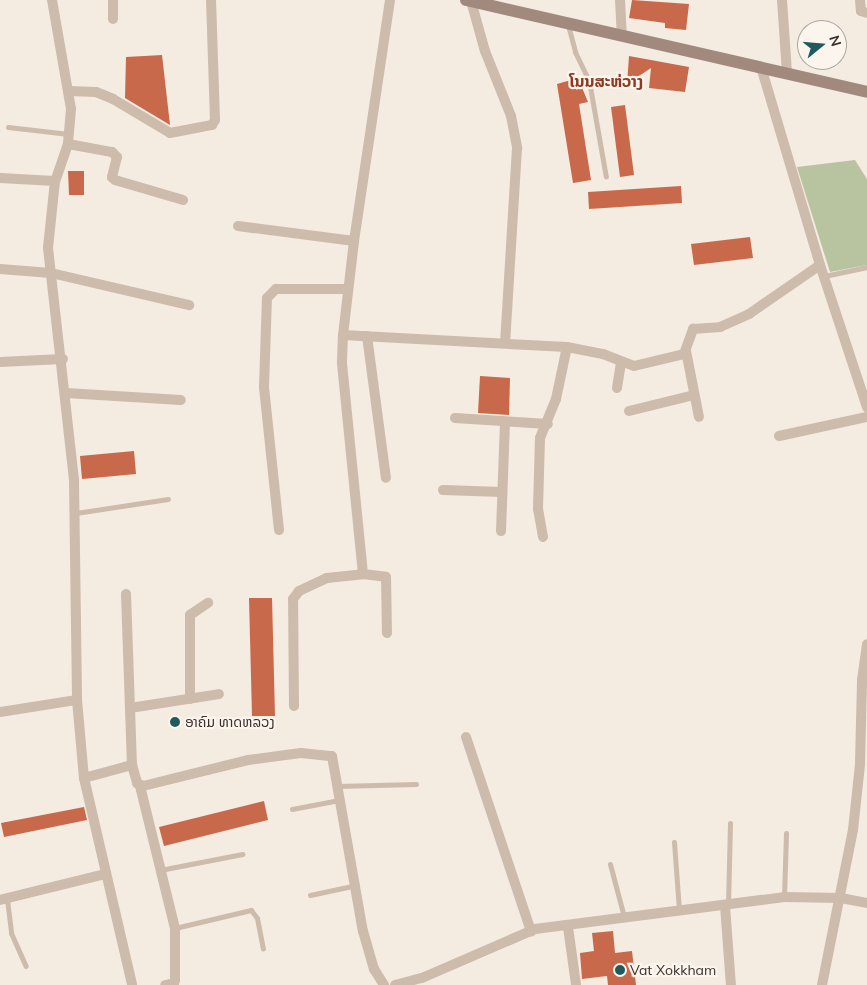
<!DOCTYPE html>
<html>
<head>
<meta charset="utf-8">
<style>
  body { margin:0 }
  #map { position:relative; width:867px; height:985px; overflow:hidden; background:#f4ebe1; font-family:Mulish,"Noto Sans Lao",sans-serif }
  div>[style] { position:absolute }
  .green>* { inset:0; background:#b8c4a0 }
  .building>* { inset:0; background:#c8694b }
  .lane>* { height:5px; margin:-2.5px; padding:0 2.5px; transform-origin:2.5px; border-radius:2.5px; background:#cdbbac }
  .street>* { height:10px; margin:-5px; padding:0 5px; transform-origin:5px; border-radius:5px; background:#cdbbac }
  .secondary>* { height:12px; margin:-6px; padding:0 6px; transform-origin:6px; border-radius:6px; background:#a18a7d }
  .dots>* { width:14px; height:14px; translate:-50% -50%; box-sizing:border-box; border:2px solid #fbf5ee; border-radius:50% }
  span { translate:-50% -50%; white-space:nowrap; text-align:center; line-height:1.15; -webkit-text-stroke:4.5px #fbf5ee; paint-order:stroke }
  .poi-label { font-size:14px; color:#3b302b }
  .left { translate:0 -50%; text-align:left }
  .quarter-label { font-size:16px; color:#8c3b22; font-weight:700 }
  .north { position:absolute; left:797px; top:20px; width:50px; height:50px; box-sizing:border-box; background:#fbf5ee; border:1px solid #aea6a0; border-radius:50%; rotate:73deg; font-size:14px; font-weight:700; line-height:20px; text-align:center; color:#3b302b }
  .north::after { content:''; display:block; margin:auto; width:18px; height:22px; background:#1f5a5e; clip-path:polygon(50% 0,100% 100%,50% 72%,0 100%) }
</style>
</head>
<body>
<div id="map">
  <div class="green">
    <div style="clip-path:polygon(855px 160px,867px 179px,867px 265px,830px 272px,797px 167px)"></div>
  </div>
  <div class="building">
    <div style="clip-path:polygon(632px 0,689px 4px,686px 30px,665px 28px,665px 23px,629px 18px)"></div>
    <div style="clip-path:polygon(162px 55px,170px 125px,125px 98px,126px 57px)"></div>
    <div style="clip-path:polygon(629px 56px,689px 67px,685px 92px,649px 88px,651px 68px,627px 84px)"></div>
    <div style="clip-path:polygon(578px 78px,588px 102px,579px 104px,591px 180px,573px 183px,557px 84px)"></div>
    <div style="clip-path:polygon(625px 105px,634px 175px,620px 177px,611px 107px)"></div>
    <div style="clip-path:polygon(68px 171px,84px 171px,84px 195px,69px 195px)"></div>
    <div style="clip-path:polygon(681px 186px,682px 203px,589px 209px,588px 192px)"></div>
    <div style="clip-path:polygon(750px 237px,753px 258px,694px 265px,691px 244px)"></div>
    <div style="clip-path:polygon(480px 376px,510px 378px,509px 415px,478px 413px)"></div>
    <div style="clip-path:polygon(134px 451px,136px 474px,82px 479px,80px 456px)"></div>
    <div style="clip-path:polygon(249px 598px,272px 598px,275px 716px,252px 716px)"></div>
    <div style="clip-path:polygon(264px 801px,268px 820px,164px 846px,159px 827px)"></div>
    <div style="clip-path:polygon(84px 807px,87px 820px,4px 837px,1px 823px)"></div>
    <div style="clip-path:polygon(613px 931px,615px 953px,632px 951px,636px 985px,608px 985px,607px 976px,582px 979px,580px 953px,594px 951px,592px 933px)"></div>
  </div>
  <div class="lane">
    <div style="left:568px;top:25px;width:28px;rotate:75deg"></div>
    <div style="left:575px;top:52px;width:32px;rotate:64deg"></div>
    <div style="left:589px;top:81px;width:97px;rotate:80deg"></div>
    <div style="left:8px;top:127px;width:61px;rotate:6.5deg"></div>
    <div style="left:824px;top:276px;width:44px;rotate:-11.8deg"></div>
    <div style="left:76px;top:513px;width:93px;rotate:-8.7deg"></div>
    <div style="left:337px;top:786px;width:79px;rotate:-1.5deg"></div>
    <div style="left:292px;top:809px;width:48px;rotate:-10.8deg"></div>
    <div style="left:674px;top:842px;width:68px;rotate:85.8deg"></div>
    <div style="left:610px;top:864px;width:55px;rotate:75.2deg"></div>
    <div style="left:160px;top:870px;width:84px;rotate:-11deg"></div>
    <div style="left:310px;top:895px;width:48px;rotate:-12deg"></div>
    <div style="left:784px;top:897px;width:64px;rotate:-88.2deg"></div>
    <div style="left:7px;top:899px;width:34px;rotate:83deg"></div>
    <div style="left:11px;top:933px;width:36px;rotate:66deg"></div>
    <div style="left:728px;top:905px;width:82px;rotate:-88.6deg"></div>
    <div style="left:175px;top:928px;width:78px;rotate:-13.3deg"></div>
    <div style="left:251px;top:910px;width:10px;rotate:53deg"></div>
    <div style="left:257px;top:918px;width:31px;rotate:79deg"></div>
  </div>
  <div class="street">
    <div style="left:52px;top:0;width:111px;rotate:80.1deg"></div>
    <div style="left:71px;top:109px;width:35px;rotate:95deg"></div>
    <div style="left:68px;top:144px;width:39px;rotate:109deg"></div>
    <div style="left:55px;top:181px;width:67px;rotate:96deg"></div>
    <div style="left:48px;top:248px;width:234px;rotate:83.6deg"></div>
    <div style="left:74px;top:481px;width:219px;rotate:89.2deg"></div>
    <div style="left:77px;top:700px;width:78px;rotate:84.9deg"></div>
    <div style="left:84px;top:778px;width:212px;rotate:76.9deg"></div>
    <div style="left:113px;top:0;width:19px;rotate:90deg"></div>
    <div style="left:620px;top:0;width:35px;rotate:87deg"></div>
    <div style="left:782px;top:0;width:73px;rotate:86.1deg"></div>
    <div style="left:860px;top:0;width:11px;rotate:85deg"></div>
    <div style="left:861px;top:11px;width:6px;rotate:18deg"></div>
    <div style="left:471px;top:1px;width:52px;rotate:74.4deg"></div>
    <div style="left:485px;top:51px;width:70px;rotate:68.2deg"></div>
    <div style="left:511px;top:116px;width:33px;rotate:79deg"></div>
    <div style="left:517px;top:148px;width:195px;rotate:93.5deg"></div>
    <div style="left:761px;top:67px;width:207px;rotate:73.4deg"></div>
    <div style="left:820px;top:265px;width:150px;rotate:71.7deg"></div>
    <div style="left:69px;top:91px;width:27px;rotate:2deg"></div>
    <div style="left:96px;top:92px;width:18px;rotate:22deg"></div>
    <div style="left:113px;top:99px;width:66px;rotate:30.8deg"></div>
    <div style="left:170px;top:133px;width:43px;rotate:-10.8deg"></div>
    <div style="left:212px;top:125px;width:6px;rotate:-59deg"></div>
    <div style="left:215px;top:120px;width:120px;rotate:-91.9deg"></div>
    <div style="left:68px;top:144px;width:45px;rotate:10.3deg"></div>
    <div style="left:112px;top:152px;width:7px;rotate:45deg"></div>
    <div style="left:117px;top:157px;width:21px;rotate:104deg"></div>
    <div style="left:112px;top:177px;width:4px;rotate:45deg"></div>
    <div style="left:115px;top:180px;width:71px;rotate:16.4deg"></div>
    <div style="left:0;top:178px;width:55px;rotate:3.1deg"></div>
    <div style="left:238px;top:226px;width:117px;rotate:7.4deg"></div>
    <div style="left:0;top:269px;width:51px;rotate:4.5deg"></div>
    <div style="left:51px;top:273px;width:142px;rotate:13.1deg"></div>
    <div style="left:343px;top:335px;width:224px;rotate:3.1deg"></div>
    <div style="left:567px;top:347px;width:37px;rotate:11deg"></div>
    <div style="left:603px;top:354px;width:33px;rotate:21deg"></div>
    <div style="left:634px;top:366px;width:51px;rotate:-13.5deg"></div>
    <div style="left:684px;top:354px;width:27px;rotate:-70deg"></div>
    <div style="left:693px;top:329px;width:27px;rotate:-4deg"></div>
    <div style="left:720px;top:327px;width:32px;rotate:-24deg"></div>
    <div style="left:749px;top:314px;width:86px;rotate:-34.6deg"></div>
    <div style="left:367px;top:336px;width:143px;rotate:82.4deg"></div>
    <div style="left:686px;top:351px;width:67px;rotate:78.9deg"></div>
    <div style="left:0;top:362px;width:63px;rotate:-2.7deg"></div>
    <div style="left:617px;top:388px;width:25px;rotate:-81deg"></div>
    <div style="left:66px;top:393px;width:115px;rotate:3.5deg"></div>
    <div style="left:629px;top:411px;width:67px;rotate:-13.8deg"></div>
    <div style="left:455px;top:418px;width:93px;rotate:3.7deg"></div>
    <div style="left:779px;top:436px;width:90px;rotate:-12.2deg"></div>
    <div style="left:443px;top:490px;width:59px;rotate:1.9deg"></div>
    <div style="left:279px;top:530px;width:144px;rotate:-96deg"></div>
    <div style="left:264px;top:387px;width:89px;rotate:-88.1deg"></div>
    <div style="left:267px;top:298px;width:13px;rotate:-45deg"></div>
    <div style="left:276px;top:289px;width:72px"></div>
    <div style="left:501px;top:531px;width:109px;rotate:-87.9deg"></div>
    <div style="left:543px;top:537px;width:28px;rotate:-100deg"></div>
    <div style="left:538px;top:509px;width:71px;rotate:-88.4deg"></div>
    <div style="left:540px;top:438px;width:42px;rotate:-67.7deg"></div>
    <div style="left:556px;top:399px;width:53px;rotate:-78.1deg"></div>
    <div style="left:363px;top:574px;width:213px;rotate:-95.7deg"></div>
    <div style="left:342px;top:362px;width:27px;rotate:-88deg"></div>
    <div style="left:343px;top:335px;width:95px;rotate:-83.3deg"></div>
    <div style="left:354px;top:241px;width:244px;rotate:-81.5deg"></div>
    <div style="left:126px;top:594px;width:171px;rotate:88deg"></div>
    <div style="left:132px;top:765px;width:19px;rotate:74deg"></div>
    <div style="left:137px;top:783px;width:7px;rotate:27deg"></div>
    <div style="left:143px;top:786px;width:108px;rotate:-13.9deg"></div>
    <div style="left:248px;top:760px;width:53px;rotate:-7.5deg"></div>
    <div style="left:301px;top:753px;width:31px;rotate:6deg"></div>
    <div style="left:332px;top:756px;width:178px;rotate:80deg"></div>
    <div style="left:363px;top:931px;width:40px;rotate:74deg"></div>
    <div style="left:374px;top:969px;width:19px;rotate:58deg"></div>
    <div style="left:190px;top:699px;width:84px;rotate:-90deg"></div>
    <div style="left:190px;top:615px;width:22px;rotate:-34deg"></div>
    <div style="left:294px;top:706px;width:107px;rotate:-90.5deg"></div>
    <div style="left:293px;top:599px;width:10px;rotate:-53deg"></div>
    <div style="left:299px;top:591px;width:31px;rotate:-25deg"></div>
    <div style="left:327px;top:578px;width:36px;rotate:-6deg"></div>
    <div style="left:363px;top:574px;width:23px;rotate:7deg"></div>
    <div style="left:386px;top:577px;width:56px;rotate:89deg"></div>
    <div style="left:130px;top:708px;width:90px;rotate:-8.9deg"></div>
    <div style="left:0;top:712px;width:78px;rotate:-8.9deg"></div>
    <div style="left:466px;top:737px;width:205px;rotate:71.5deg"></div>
    <div style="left:84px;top:778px;width:50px;rotate:-15.2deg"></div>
    <div style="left:140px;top:786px;width:146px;rotate:76.2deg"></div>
    <div style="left:175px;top:928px;width:52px;rotate:90deg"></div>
    <div style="left:175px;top:980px;width:3px;rotate:108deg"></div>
    <div style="left:174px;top:983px;width:9px;rotate:167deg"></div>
    <div style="left:0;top:900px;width:108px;rotate:-13.9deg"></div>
    <div style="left:725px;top:906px;width:79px;rotate:85.7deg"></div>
    <div style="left:568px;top:927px;width:59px;rotate:82.1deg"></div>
    <div style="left:395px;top:985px;width:28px;rotate:-15deg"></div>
    <div style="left:422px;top:978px;width:123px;rotate:-23.4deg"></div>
    <div style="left:535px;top:929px;width:251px;rotate:-7.3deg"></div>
    <div style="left:784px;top:897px;width:57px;rotate:1deg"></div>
    <div style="left:841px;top:898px;width:26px;rotate:11deg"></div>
    <div style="left:822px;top:985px;width:158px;rotate:-78.7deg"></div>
    <div style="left:853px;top:830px;width:66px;rotate:-83.9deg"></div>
    <div style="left:860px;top:764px;width:84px;rotate:-88.6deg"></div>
    <div style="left:862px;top:680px;width:36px;rotate:-82deg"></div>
  </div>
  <div class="secondary">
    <div style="left:466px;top:0;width:411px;rotate:12.9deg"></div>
  </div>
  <div class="dots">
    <div style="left:175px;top:722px;background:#1f5a5e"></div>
    <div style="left:620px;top:970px;background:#1f5a5e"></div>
  </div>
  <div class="poi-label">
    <span class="left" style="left:185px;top:722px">ອາຄົມ ທາດຫລວງ</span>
    <span class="left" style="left:630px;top:970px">Vat Xokkham</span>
  </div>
  <div class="quarter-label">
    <span style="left:606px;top:81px">ໂນນສະຫ່ວາງ</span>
  </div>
  <div class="north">N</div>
</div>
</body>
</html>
